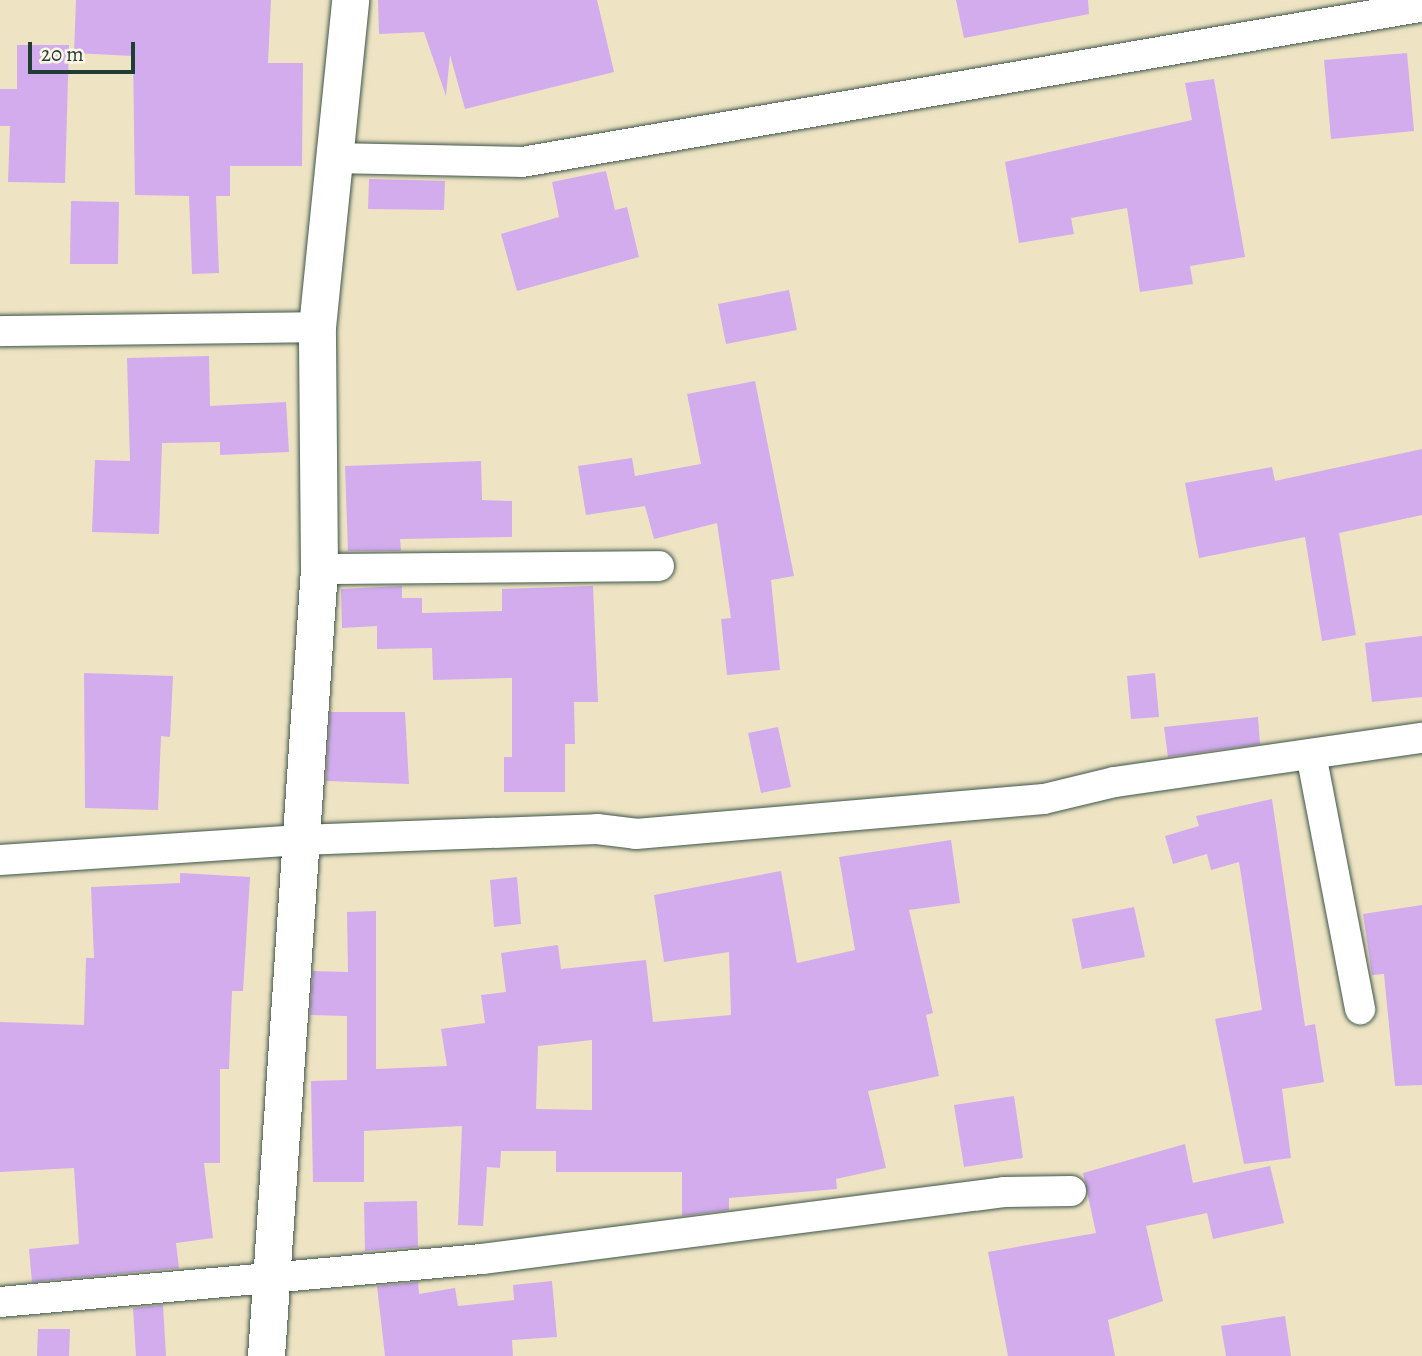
<!DOCTYPE html>
<html>
<head>
<meta charset="utf-8">
<style>
  body { margin:0 }
  #map { position:relative; width:1422px; height:1356px; overflow:hidden; background:#eee4c4; font-family:Alegreya,serif }
  div>[style] { position:absolute }
  .building>* { inset:0; background:#d2aced }
  .roads { filter:drop-shadow(0 0 2px #3e564a) drop-shadow(0 0 2px #3e564a) }
  .minor>* { height:30px; margin:-15px; padding:0 15px; transform-origin:15px; border-radius:15px; background:#fff }
  .tertiary>* { height:37px; margin:-18.5px; padding:0 18.5px; transform-origin:18.5px; border-radius:18.5px; background:#fff }
  span { translate:-50% -50%; white-space:nowrap; text-align:center; line-height:1.15; -webkit-text-stroke:6px #fcf5e5; paint-order:stroke }
  .scale { position:absolute; left:28px; top:42px; width:107px; height:32px; box-sizing:border-box; border:4px solid #1f3d34; border-top:0; padding-left:9px; font-size:21px; line-height:24px; white-space:nowrap; color:#1f3d34; -webkit-text-stroke:5px #fcf5e5; paint-order:stroke }
</style>
</head>
<body>
<div id="map">
  <div class="building">
    <div style="clip-path:polygon(76px 0,271px 0,268px 63px,303px 63px,302px 166px,230px 166px,230px 196px,216px 196px,219px 273px,192px 274px,189px 196px,135px 195px,133px 56px,74px 53px)"></div>
    <div style="clip-path:polygon(378px 0,597px 0,614px 72px,465px 109px,450px 55px,446px 96px,424px 32px,379px 34px)"></div>
    <div style="clip-path:polygon(956px 0,1088px 0,1089px 14px,964px 38px)"></div>
    <div style="clip-path:polygon(17px 45px,69px 45px,65px 183px,8px 182px,10px 126px,0 126px,0 89px,17px 89px)"></div>
    <div style="clip-path:polygon(1407px 53px,1414px 131px,1331px 139px,1324px 60px)"></div>
    <div style="clip-path:polygon(1214px 79px,1245px 257px,1190px 266px,1193px 284px,1140px 292px,1127px 208px,1071px 218px,1074px 234px,1019px 243px,1005px 162px,1192px 120px,1185px 83px)"></div>
    <div style="clip-path:polygon(606px 171px,615px 210px,627px 207px,639px 257px,517px 291px,501px 234px,559px 217px,552px 182px)"></div>
    <div style="clip-path:polygon(369px 179px,445px 181px,444px 210px,368px 209px)"></div>
    <div style="clip-path:polygon(71px 201px,119px 202px,118px 264px,70px 264px)"></div>
    <div style="clip-path:polygon(789px 290px,797px 330px,726px 344px,718px 304px)"></div>
    <div style="clip-path:polygon(209px 356px,210px 406px,286px 402px,289px 452px,220px 455px,220px 442px,162px 443px,159px 534px,92px 532px,95px 460px,130px 461px,127px 358px)"></div>
    <div style="clip-path:polygon(755px 381px,794px 576px,771px 580px,780px 670px,727px 675px,721px 619px,731px 618px,717px 523px,654px 539px,645px 506px,586px 515px,578px 466px,632px 458px,635px 476px,701px 464px,687px 394px)"></div>
    <div style="clip-path:polygon(1422px 449px,1422px 515px,1339px 533px,1356px 635px,1322px 641px,1305px 537px,1199px 558px,1185px 483px,1272px 467px,1275px 481px)"></div>
    <div style="clip-path:polygon(481px 461px,482px 500px,512px 501px,512px 537px,400px 539px,401px 551px,348px 551px,345px 466px)"></div>
    <div style="clip-path:polygon(402px 586px,402px 598px,422px 598px,422px 613px,502px 611px,502px 589px,593px 586px,598px 702px,574px 702px,575px 744px,565px 744px,565px 792px,504px 792px,504px 757px,512px 757px,512px 678px,433px 680px,432px 648px,377px 649px,377px 626px,342px 628px,341px 589px)"></div>
    <div style="clip-path:polygon(1422px 636px,1422px 697px,1372px 702px,1365px 643px)"></div>
    <div style="clip-path:polygon(84px 673px,173px 676px,170px 737px,161px 736px,158px 810px,85px 808px)"></div>
    <div style="clip-path:polygon(1155px 673px,1159px 717px,1131px 719px,1127px 676px)"></div>
    <div style="clip-path:polygon(330px 712px,405px 712px,409px 784px,326px 781px)"></div>
    <div style="clip-path:polygon(1258px 717px,1260px 744px,1168px 757px,1164px 727px)"></div>
    <div style="clip-path:polygon(778px 727px,791px 787px,761px 793px,748px 733px)"></div>
    <div style="clip-path:polygon(1272px 799px,1305px 1026px,1315px 1024px,1324px 1082px,1282px 1089px,1291px 1158px,1244px 1164px,1215px 1019px,1262px 1010px,1239px 862px,1211px 870px,1207px 854px,1173px 864px,1165px 836px,1199px 826px,1196px 816px)"></div>
    <div style="clip-path:polygon(evenodd,951px 840px,960px 903px,909px 910px,933px 1013px,926px 1015px,939px 1076px,868px 1091px,886px 1168px,836px 1179px,837px 1189px,729px 1198px,729px 1210px,682px 1216px,682px 1172px,556px 1172px,556px 1151px,501px 1151px,500px 1168px,487px 1167px,483px 1226px,458px 1225px,462px 1126px,364px 1131px,364px 1182px,313px 1182px,311px 1081px,347px 1080px,347px 1016px,310px 1015px,313px 971px,348px 972px,347px 912px,376px 911px,376px 1069px,447px 1066px,441px 1029px,485px 1023px,481px 995px,506px 992px,501px 953px,558px 945px,561px 969px,646px 960px,653px 1022px,731px 1015px,729px 952px,664px 962px,654px 895px,781px 871px,797px 963px,855px 950px,839px 857px,951px 840px,592px 1040px,592px 1110px,536px 1109px,538px 1046px,592px 1040px)"></div>
    <div style="clip-path:polygon(180px 873px,250px 877px,243px 991px,232px 991px,229px 1069px,220px 1069px,220px 1163px,204px 1163px,213px 1238px,176px 1243px,179px 1268px,32px 1282px,29px 1249px,79px 1244px,74px 1168px,0 1172px,0 1022px,84px 1025px,86px 958px,94px 958px,91px 887px,180px 883px)"></div>
    <div style="clip-path:polygon(517px 877px,521px 924px,494px 927px,490px 880px)"></div>
    <div style="clip-path:polygon(1422px 905px,1422px 1085px,1395px 1086px,1384px 974px,1372px 975px,1363px 914px)"></div>
    <div style="clip-path:polygon(1134px 907px,1145px 957px,1082px 969px,1072px 919px)"></div>
    <div style="clip-path:polygon(1014px 1096px,1023px 1158px,964px 1167px,954px 1105px)"></div>
    <div style="clip-path:polygon(1185px 1144px,1193px 1183px,1270px 1166px,1284px 1223px,1213px 1239px,1207px 1213px,1146px 1226px,1163px 1301px,1108px 1320px,1115px 1356px,1008px 1356px,988px 1252px,1096px 1233px,1083px 1173px)"></div>
    <div style="clip-path:polygon(417px 1201px,418px 1247px,365px 1251px,364px 1202px)"></div>
    <div style="clip-path:polygon(552px 1281px,557px 1337px,512px 1340px,513px 1356px,385px 1356px,377px 1286px,418px 1282px,419px 1294px,455px 1288px,458px 1306px,514px 1300px,513px 1285px)"></div>
    <div style="clip-path:polygon(163px 1305px,166px 1356px,136px 1356px,133px 1308px)"></div>
    <div style="clip-path:polygon(1285px 1316px,1291px 1356px,1226px 1356px,1221px 1326px)"></div>
    <div style="clip-path:polygon(38px 1329px,70px 1329px,69px 1356px,37px 1356px)"></div>
  </div>
  <div class="roads">
    <div class="minor">
      <div style="left:336px;top:158px;width:186px;rotate:1.2deg"></div>
      <div style="left:522px;top:162px;width:910px;rotate:-9.8deg"></div>
      <div style="left:0;top:331px;width:317px;rotate:-0.7deg"></div>
      <div style="left:319px;top:569px;width:340px;rotate:-0.5deg"></div>
      <div style="left:1311px;top:754px;width:260px;rotate:79.1deg"></div>
      <div style="left:0;top:860px;width:301px;rotate:-3.8deg"></div>
      <div style="left:300px;top:840px;width:297px;rotate:-2.1deg"></div>
      <div style="left:597px;top:829px;width:39px;rotate:7deg"></div>
      <div style="left:636px;top:834px;width:409px;rotate:-4.9deg"></div>
      <div style="left:1044px;top:799px;width:73px;rotate:-13.5deg"></div>
      <div style="left:1115px;top:782px;width:310px;rotate:-8.2deg"></div>
      <div style="left:0;top:1302px;width:484px;rotate:-5.1deg"></div>
      <div style="left:482px;top:1259px;width:526px;rotate:-7.31deg"></div>
      <div style="left:1004px;top:1192px;width:67px;rotate:-0.9deg"></div>
    </div>
    <div class="tertiary">
      <div style="left:266px;top:1356px;width:789px;rotate:-86.15deg"></div>
      <div style="left:319px;top:569px;width:242px;rotate:-90.5deg"></div>
      <div style="left:317px;top:327px;width:329px;rotate:-84.2deg"></div>
    </div>
  </div>
  <div class="scale">20 m</div>
</div>
</body>
</html>
